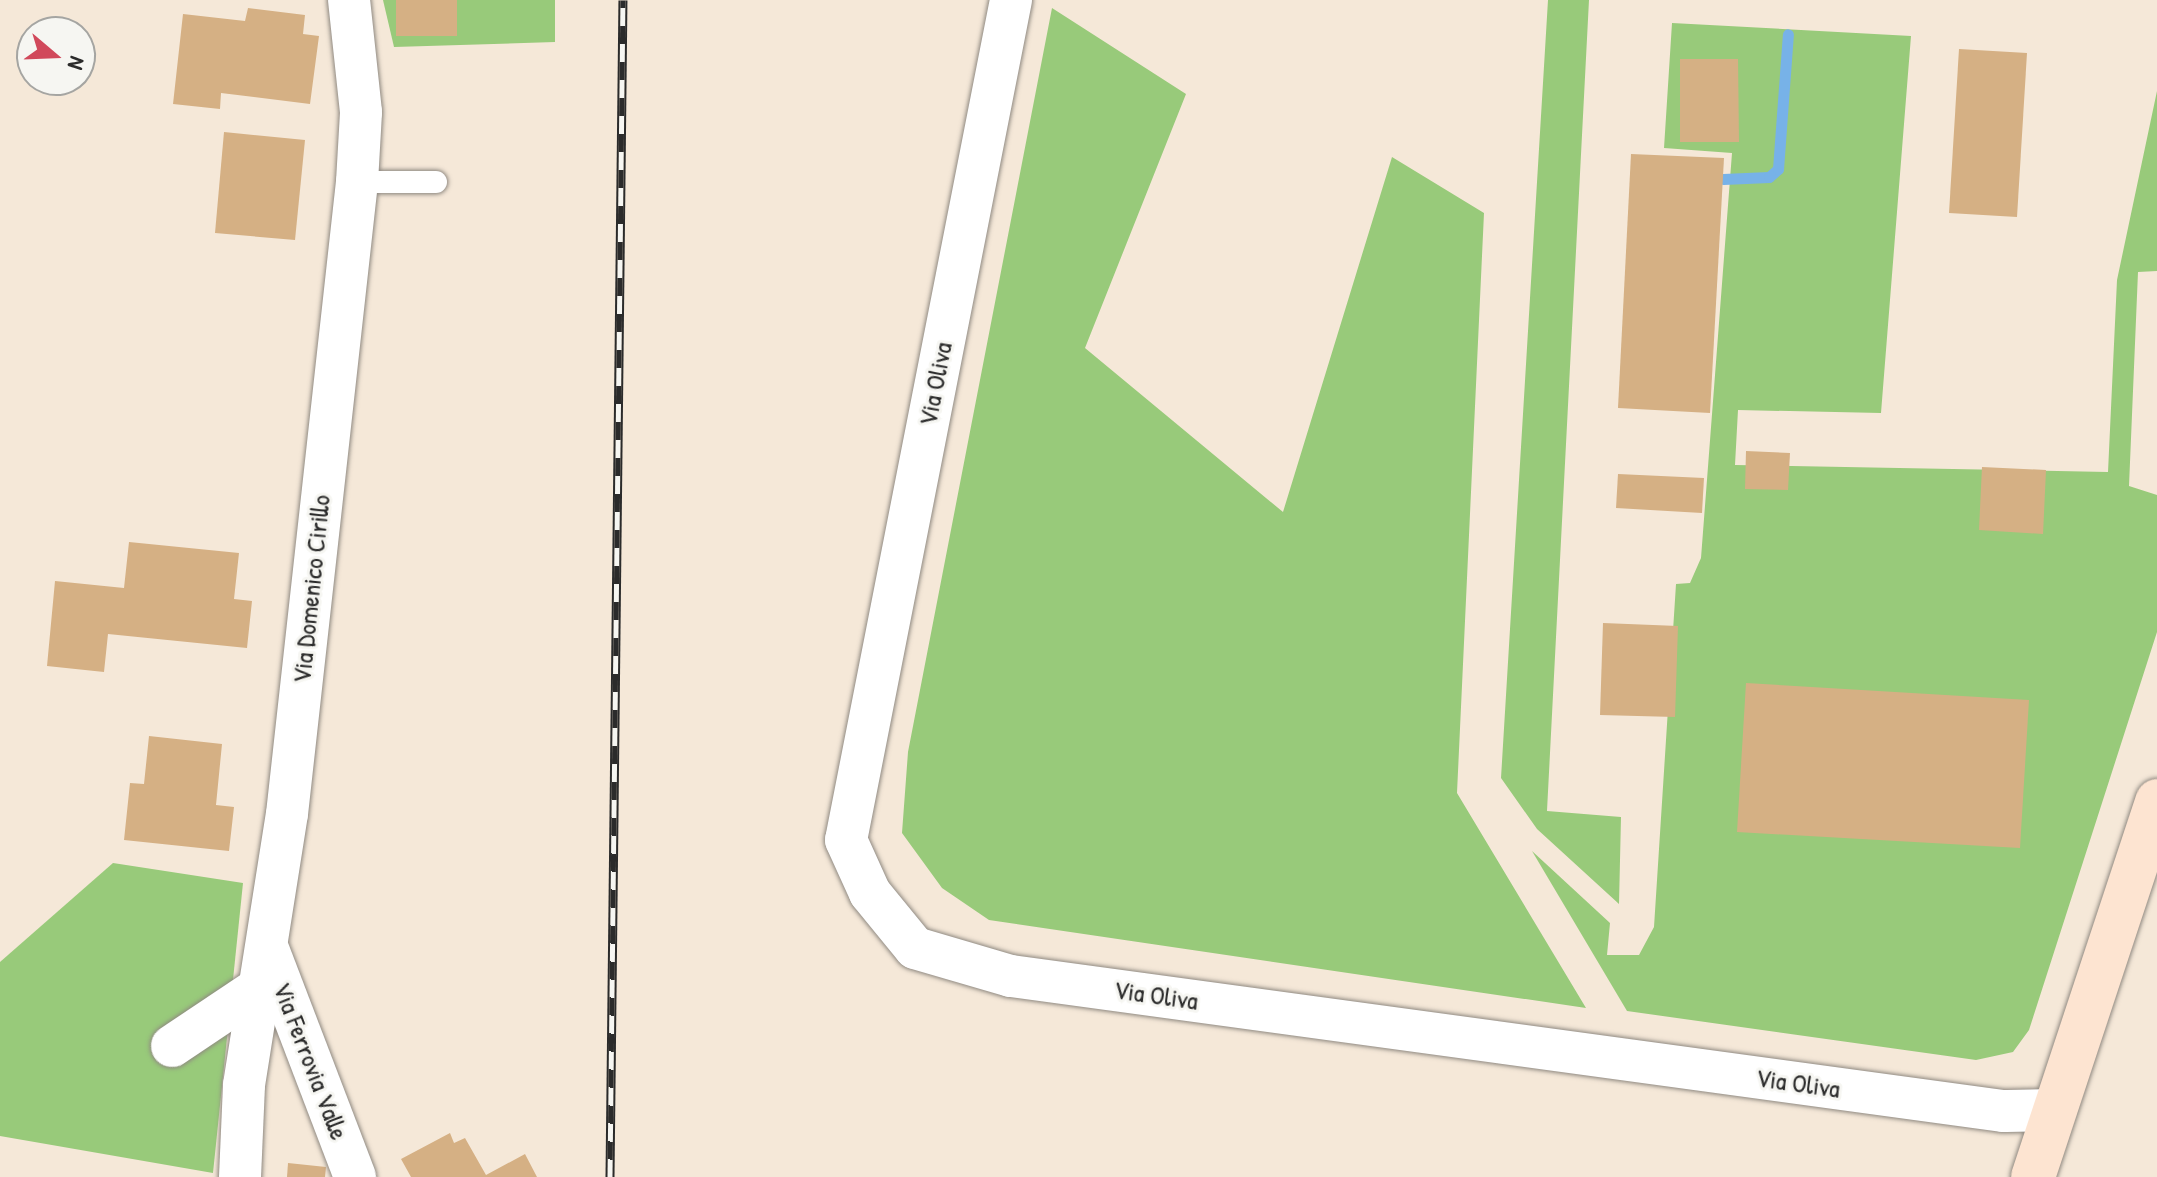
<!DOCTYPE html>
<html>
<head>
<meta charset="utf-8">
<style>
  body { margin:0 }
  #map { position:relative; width:2157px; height:1177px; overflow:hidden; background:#f5e8d8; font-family:"Patrick Hand",sans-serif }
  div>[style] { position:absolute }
  .green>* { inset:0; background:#98ca7a }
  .stream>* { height:11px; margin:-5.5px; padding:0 5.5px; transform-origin:5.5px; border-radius:5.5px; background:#77b2e8 }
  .building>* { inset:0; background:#d5b084 }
  .roads { filter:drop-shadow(0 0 2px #908a82) drop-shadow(0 0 2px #908a82) }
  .service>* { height:22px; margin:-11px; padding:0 11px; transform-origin:11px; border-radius:11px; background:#fff }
  .minor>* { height:42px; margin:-21px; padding:0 21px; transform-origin:21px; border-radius:21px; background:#fff }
  .secondary>* { height:44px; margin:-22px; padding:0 22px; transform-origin:22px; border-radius:22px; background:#fde4d1 }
  .rail>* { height:9px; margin-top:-4.5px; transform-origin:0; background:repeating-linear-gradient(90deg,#f6f6f2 0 18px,#2b2b2b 0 36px); box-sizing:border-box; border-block:2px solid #2b2b2b }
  span { translate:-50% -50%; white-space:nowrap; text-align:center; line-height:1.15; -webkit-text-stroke:6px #f6f6f2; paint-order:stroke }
  .street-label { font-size:26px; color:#2b2b2b }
  .north { position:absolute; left:16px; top:16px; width:80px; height:80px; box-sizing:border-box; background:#f6f6f2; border:2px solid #a5a5a2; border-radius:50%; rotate:109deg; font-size:22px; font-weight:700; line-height:32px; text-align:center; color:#2b2b2b }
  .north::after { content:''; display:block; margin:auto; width:28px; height:36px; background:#d1495b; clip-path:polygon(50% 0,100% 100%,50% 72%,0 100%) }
</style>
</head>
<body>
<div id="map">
  <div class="green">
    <div style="clip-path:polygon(383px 0,555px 0,555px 42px,394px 47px)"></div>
    <div style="clip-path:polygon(1548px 0,1589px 0,1547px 811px,1621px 817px,1619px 904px,1537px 829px,1501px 778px)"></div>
    <div style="clip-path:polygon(1052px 8px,1186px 94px,1085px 348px,1283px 512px,1392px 157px,1484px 213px,1457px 793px,1586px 1008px,989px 920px,942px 888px,902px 833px,908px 752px)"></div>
    <div style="clip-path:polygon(1672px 23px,1911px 36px,1881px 413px,1738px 410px,1735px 465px,2108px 472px,2117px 280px,2157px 91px,2157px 271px,2138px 272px,2129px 486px,2157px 495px,2157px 632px,2029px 1030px,2013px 1052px,1976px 1060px,1627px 1011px,1532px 851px,1610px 923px,1607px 955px,1639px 955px,1654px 927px,1676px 584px,1690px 583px,1701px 558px,1732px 153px,1664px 148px)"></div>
    <div style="clip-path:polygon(113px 863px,243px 883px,213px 1173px,0 1136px,0 962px)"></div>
  </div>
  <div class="stream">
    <div style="left:1723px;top:179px;width:46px;rotate:-2.5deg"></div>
    <div style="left:1769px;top:177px;width:12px;rotate:-42deg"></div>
    <div style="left:1778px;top:169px;width:135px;rotate:-85.8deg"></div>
  </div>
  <div class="building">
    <div style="clip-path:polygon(396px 0,457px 0,457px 36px,396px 36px)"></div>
    <div style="clip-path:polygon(248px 8px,305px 15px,303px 34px,319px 36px,310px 104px,221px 93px,220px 109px,173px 104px,183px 14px,245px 21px)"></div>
    <div style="clip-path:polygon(1959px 49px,2027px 53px,2017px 217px,1949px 213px)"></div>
    <div style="clip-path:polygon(1680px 59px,1738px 59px,1739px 142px,1680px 142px)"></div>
    <div style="clip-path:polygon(224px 132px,305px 140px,295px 240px,215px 233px)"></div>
    <div style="clip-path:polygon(1631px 154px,1724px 158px,1710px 413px,1618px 408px)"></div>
    <div style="clip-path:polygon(1746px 451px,1790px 453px,1788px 490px,1745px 489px)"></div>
    <div style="clip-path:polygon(1982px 467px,2046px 470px,2043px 534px,1979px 530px)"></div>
    <div style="clip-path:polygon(1618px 474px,1704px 478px,1702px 513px,1616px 508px)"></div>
    <div style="clip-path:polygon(129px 542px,239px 553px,234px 599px,252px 601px,247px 648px,108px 634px,104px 672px,47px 666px,55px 581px,124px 588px)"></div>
    <div style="clip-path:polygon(1603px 623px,1678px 626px,1675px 717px,1600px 715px)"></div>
    <div style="clip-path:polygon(1746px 683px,2029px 700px,2020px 848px,1737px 832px)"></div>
    <div style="clip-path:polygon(149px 736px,222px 744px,216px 805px,234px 807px,229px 851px,124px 840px,130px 783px,144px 784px)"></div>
    <div style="clip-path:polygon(450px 1133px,454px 1143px,465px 1138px,486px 1175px,525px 1154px,537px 1177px,411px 1177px,401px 1159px)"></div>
    <div style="clip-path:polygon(288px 1163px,326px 1167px,325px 1177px,287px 1177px)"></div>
  </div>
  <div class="roads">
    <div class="service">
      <div style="left:357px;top:182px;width:79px"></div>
    </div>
    <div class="minor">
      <div style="left:1011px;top:0;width:856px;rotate:101.11deg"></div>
      <div style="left:846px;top:840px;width:58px;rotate:65.6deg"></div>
      <div style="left:870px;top:893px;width:71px;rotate:50.7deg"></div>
      <div style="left:915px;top:948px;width:100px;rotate:16.3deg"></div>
      <div style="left:1011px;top:976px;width:1001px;rotate:7.75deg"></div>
      <div style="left:2003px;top:1111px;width:51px;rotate:-1.1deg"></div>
      <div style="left:268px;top:949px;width:244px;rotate:69.1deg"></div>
      <div style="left:172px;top:1046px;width:106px;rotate:-33.8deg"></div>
      <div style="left:240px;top:1177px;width:92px;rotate:-87.5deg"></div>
      <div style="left:244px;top:1085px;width:274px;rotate:-81deg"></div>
      <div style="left:287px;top:814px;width:636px;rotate:-83.68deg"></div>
      <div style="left:357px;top:182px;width:70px;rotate:-86.7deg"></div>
      <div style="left:361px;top:112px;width:113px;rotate:-96.1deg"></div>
    </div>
    <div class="secondary">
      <div style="left:2033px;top:1177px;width:396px;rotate:-71.7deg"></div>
    </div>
  </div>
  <div class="rail">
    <div style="left:610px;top:1177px;width:1177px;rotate:-89.37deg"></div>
  </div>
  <div class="street-label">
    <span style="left:935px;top:384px;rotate:-79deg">Via Oliva</span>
    <span style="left:311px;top:589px;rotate:-84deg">Via Domenico Cirillo</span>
    <span style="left:1156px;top:995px;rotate:8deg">Via Oliva</span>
    <span style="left:311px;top:1061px;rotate:69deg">Via Ferrovia Valle</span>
    <span style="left:1798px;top:1083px;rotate:8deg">Via Oliva</span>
  </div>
  <div class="north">N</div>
</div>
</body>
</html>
